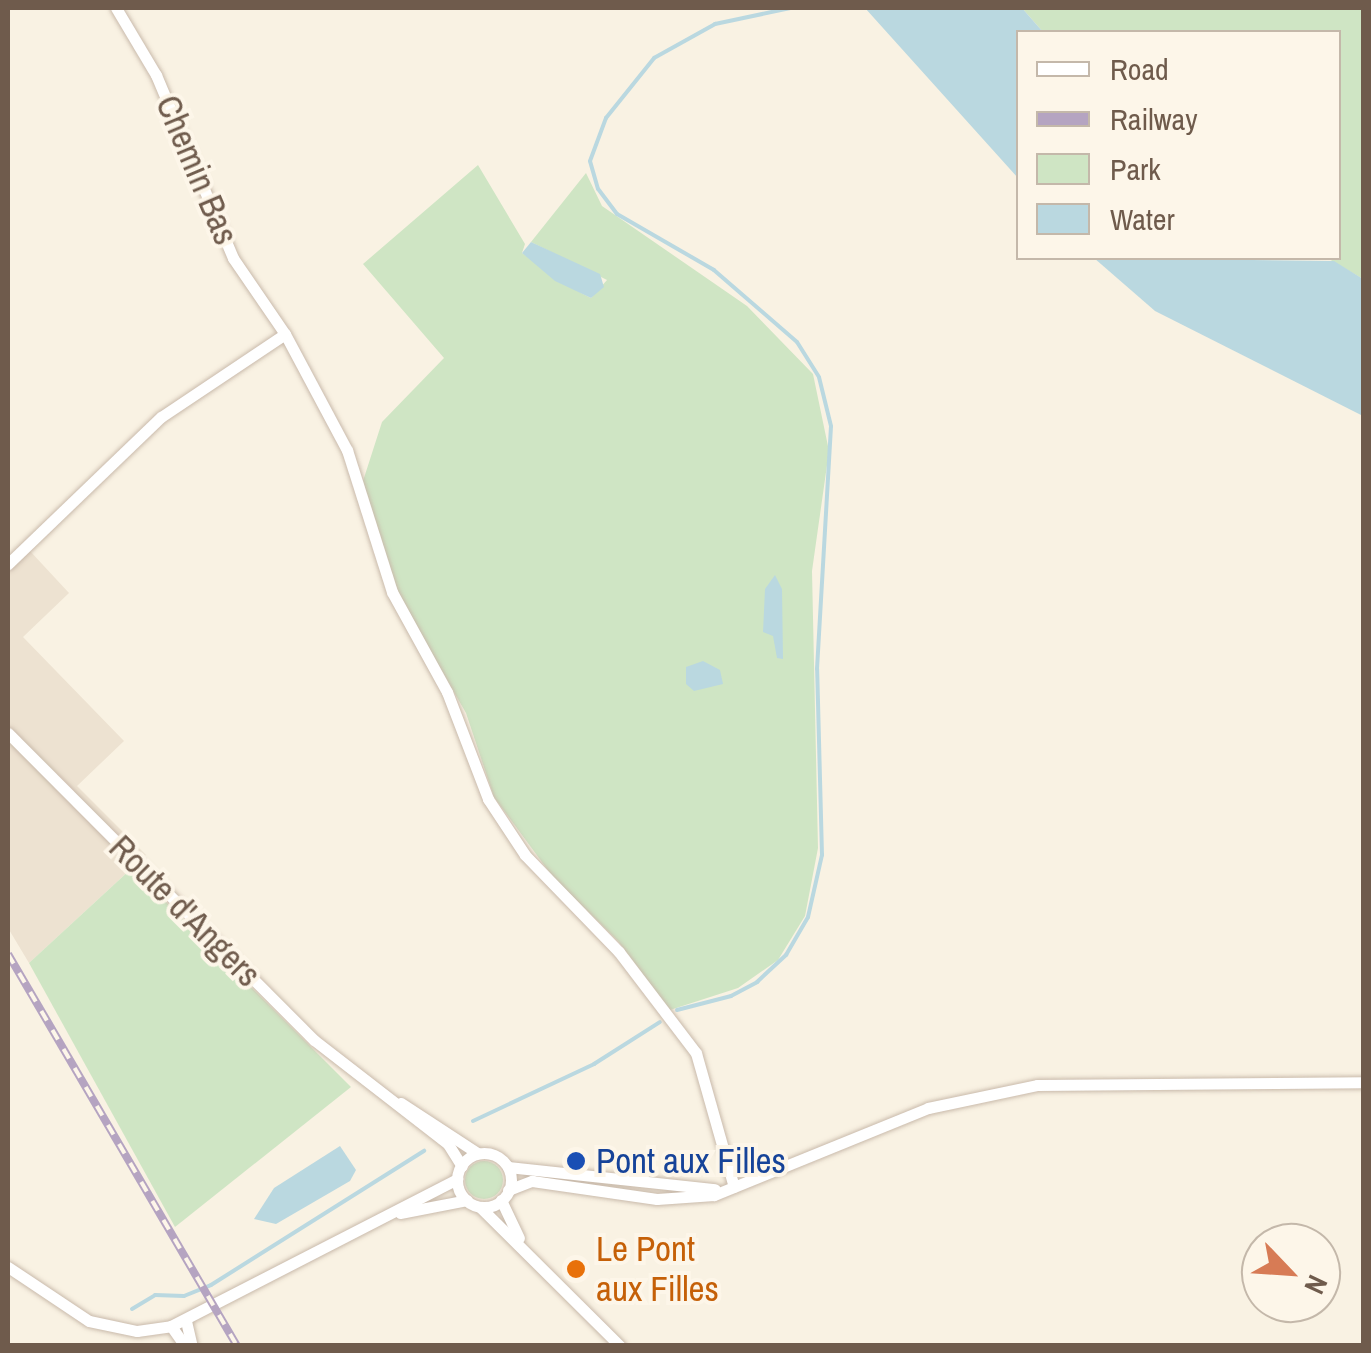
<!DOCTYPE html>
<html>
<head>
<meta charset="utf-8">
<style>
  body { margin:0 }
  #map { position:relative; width:1371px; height:1353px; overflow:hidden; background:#f9f2e3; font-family:"Archivo Narrow",sans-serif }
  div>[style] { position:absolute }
  .residential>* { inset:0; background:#ede2d1 }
  .green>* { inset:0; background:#cfe5c4 }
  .round { border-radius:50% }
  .water>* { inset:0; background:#bad8e0 }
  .stream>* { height:4px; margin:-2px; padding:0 2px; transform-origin:2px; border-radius:2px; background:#bad8e0 }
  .roads { filter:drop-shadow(0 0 2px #c9baab) drop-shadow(0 0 2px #c9baab) }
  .minor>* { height:11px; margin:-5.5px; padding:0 5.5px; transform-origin:5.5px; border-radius:5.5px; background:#fff }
  .minor>.ring { margin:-5.5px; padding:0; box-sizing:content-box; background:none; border:11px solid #fff; border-radius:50% }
  .rail>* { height:8px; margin-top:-4px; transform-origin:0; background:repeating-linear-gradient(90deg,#fdf6e9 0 11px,#b5a4c1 0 22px); box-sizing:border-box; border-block:2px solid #b5a4c1 }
  .dots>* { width:28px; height:28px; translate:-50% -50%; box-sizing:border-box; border:5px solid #fdf6e9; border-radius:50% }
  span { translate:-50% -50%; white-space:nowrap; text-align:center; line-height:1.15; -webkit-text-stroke:8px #fdf6e9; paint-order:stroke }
  .street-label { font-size:35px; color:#6f5b4c }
  .transit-label { font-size:35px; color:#164399 }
  .left { translate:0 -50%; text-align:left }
  .food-label { font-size:35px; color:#c56008 }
  .frame { position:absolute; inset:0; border:10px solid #6f5b4c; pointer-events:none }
  .legend { position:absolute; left:1016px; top:30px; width:325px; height:230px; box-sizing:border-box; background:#fdf6e9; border:2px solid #c4b8aa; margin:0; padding:12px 18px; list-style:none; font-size:30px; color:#6f5b4c }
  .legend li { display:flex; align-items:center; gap:20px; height:50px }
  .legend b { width:50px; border:2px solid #c4b8aa }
  .north { position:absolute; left:1241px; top:1223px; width:100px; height:100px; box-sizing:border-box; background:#fdf6e9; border:2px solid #c4b8aa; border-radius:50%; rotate:115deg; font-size:28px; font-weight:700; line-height:40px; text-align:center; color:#6f5b4c }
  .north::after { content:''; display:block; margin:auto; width:35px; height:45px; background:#d77b55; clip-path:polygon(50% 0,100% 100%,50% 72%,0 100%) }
</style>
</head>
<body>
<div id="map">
  <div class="residential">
    <div style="clip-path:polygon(30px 551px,69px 593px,23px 637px,124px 741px,77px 786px,146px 855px,29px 963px,8px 928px,8px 560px)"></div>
  </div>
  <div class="green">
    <div style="clip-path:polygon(1022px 8px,1363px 8px,1363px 279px,1327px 258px,1338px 258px,1338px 32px,1043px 32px)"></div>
    <div style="clip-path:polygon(478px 165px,525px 244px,522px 253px,581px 293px,591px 298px,607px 280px,531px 242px,586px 173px,602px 206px,747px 306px,813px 374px,829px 451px,812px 571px,818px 848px,805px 916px,778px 960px,738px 988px,670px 1010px,618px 941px,553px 877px,494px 797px,466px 713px,397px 592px,363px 481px,382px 422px,444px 358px,363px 264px)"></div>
    <div style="clip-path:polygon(132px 868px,351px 1087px,175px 1227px,29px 963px)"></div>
    <div class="round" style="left:465px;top:1161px;width:38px;height:38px"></div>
  </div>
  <div class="water">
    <div style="clip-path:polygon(865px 8px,1022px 8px,1043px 32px,1018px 32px,1018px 178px)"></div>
    <div style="clip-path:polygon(531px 242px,600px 274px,604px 287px,591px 298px,555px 281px,522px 253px)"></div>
    <div style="clip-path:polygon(1094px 258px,1334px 261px,1363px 279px,1363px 416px,1155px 311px)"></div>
    <div style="clip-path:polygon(775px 575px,782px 589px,783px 659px,777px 658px,773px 636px,763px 632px,765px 589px)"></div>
    <div style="clip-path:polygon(703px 661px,720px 670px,723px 684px,694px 691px,686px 684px,686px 667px)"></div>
    <div style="clip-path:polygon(340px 1146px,356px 1170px,350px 1181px,276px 1224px,254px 1219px,274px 1188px)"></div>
  </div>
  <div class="stream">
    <div style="left:677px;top:1010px;width:56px;rotate:-14.5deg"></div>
    <div style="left:731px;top:996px;width:30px;rotate:-28deg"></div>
    <div style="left:757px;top:982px;width:40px;rotate:-43deg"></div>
    <div style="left:786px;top:955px;width:44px;rotate:-59.9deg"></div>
    <div style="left:808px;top:917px;width:64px;rotate:-77.3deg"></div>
    <div style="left:822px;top:855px;width:186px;rotate:-91.5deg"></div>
    <div style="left:817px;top:669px;width:243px;rotate:-86.7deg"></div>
    <div style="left:831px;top:426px;width:50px;rotate:-103.8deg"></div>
    <div style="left:819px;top:377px;width:41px;rotate:-122.2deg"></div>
    <div style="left:797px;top:342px;width:110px;rotate:-139.1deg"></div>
    <div style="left:714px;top:270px;width:112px;rotate:-150deg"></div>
    <div style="left:617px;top:214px;width:31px;rotate:-127deg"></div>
    <div style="left:598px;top:189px;width:29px;rotate:-106deg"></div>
    <div style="left:590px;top:161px;width:46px;rotate:-69.6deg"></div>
    <div style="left:606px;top:118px;width:77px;rotate:-51.3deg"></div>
    <div style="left:654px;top:58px;width:70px;rotate:-29.1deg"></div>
    <div style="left:715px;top:24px;width:77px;rotate:-12deg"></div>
    <div style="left:473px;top:1121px;width:134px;rotate:-25.2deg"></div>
    <div style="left:594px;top:1064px;width:78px;rotate:-32.5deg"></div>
    <div style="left:132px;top:1309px;width:27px;rotate:-31deg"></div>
    <div style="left:155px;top:1295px;width:29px;rotate:2deg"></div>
    <div style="left:184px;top:1296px;width:29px;rotate:-22deg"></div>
    <div style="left:211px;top:1285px;width:252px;rotate:-32.2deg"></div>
  </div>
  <div class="roads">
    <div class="minor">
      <div style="left:285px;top:334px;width:132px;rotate:61.9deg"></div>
      <div style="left:347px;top:450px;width:149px;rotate:72.4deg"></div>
      <div style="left:392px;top:592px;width:114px;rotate:61.2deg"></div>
      <div style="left:447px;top:692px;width:115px;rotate:69deg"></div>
      <div style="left:488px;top:799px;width:67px;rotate:56.5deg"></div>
      <div style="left:525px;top:855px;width:135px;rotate:45.9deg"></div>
      <div style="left:619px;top:952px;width:127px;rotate:52.7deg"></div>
      <div style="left:696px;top:1053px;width:139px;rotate:74.2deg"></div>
      <div style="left:8px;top:564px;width:212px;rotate:-43.9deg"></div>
      <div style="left:161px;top:417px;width:149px;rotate:-33.8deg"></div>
      <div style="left:285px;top:334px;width:92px;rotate:-124.4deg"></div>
      <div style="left:233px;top:258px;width:199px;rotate:-112.8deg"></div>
      <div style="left:156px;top:75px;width:78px;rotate:-120.8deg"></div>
      <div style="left:8px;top:733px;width:433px;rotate:45.1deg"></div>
      <div style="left:314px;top:1040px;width:170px;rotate:37.8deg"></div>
      <div style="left:448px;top:1144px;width:26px;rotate:58deg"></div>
      <div style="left:401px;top:1103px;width:91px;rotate:33.3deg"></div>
      <div class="ring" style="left:457px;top:1153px;width:43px;height:43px"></div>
      <div style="left:508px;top:1167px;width:208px;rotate:6.1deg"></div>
      <div style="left:508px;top:1190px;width:26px;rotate:-21deg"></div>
      <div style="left:532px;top:1181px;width:126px;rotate:8.2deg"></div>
      <div style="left:657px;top:1199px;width:57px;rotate:-4deg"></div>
      <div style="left:714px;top:1195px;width:231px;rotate:-22.1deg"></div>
      <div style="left:928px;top:1108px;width:111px;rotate:-11.9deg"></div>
      <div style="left:1037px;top:1085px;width:327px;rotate:-0.5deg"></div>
      <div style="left:501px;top:1200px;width:42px;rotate:64.7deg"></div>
      <div style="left:481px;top:1208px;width:196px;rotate:44.8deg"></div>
      <div style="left:400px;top:1213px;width:68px;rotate:-11deg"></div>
      <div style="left:8px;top:1267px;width:97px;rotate:33.7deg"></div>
      <div style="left:89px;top:1321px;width:49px;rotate:11.8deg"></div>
      <div style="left:137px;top:1331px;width:34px;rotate:-8deg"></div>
      <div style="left:171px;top:1326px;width:322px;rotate:-27.2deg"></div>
      <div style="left:186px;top:1321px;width:26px;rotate:77deg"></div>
      <div style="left:171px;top:1326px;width:24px;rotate:55deg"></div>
    </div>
  </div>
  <div class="rail">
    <div style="left:8px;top:954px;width:454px;rotate:59.7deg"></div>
  </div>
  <div class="dots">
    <div style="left:576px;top:1161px;background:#1a4fb4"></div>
    <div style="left:576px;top:1269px;background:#e8710a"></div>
  </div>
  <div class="street-label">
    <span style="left:197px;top:170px;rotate:67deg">Chemin Bas</span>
    <span style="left:185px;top:911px;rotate:45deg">Route d'Angers</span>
  </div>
  <div class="transit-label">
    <span class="left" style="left:596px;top:1161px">Pont aux Filles</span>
  </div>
  <div class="food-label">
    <span class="left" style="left:596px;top:1269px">Le Pont<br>aux Filles</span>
  </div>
  <div class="frame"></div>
  <ul class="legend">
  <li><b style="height:12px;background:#fff"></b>Road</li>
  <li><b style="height:12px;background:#b5a4c1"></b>Railway</li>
  <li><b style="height:28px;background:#cfe5c4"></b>Park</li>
  <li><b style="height:28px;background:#bad8e0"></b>Water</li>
  </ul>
  <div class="north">N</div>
</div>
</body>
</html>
